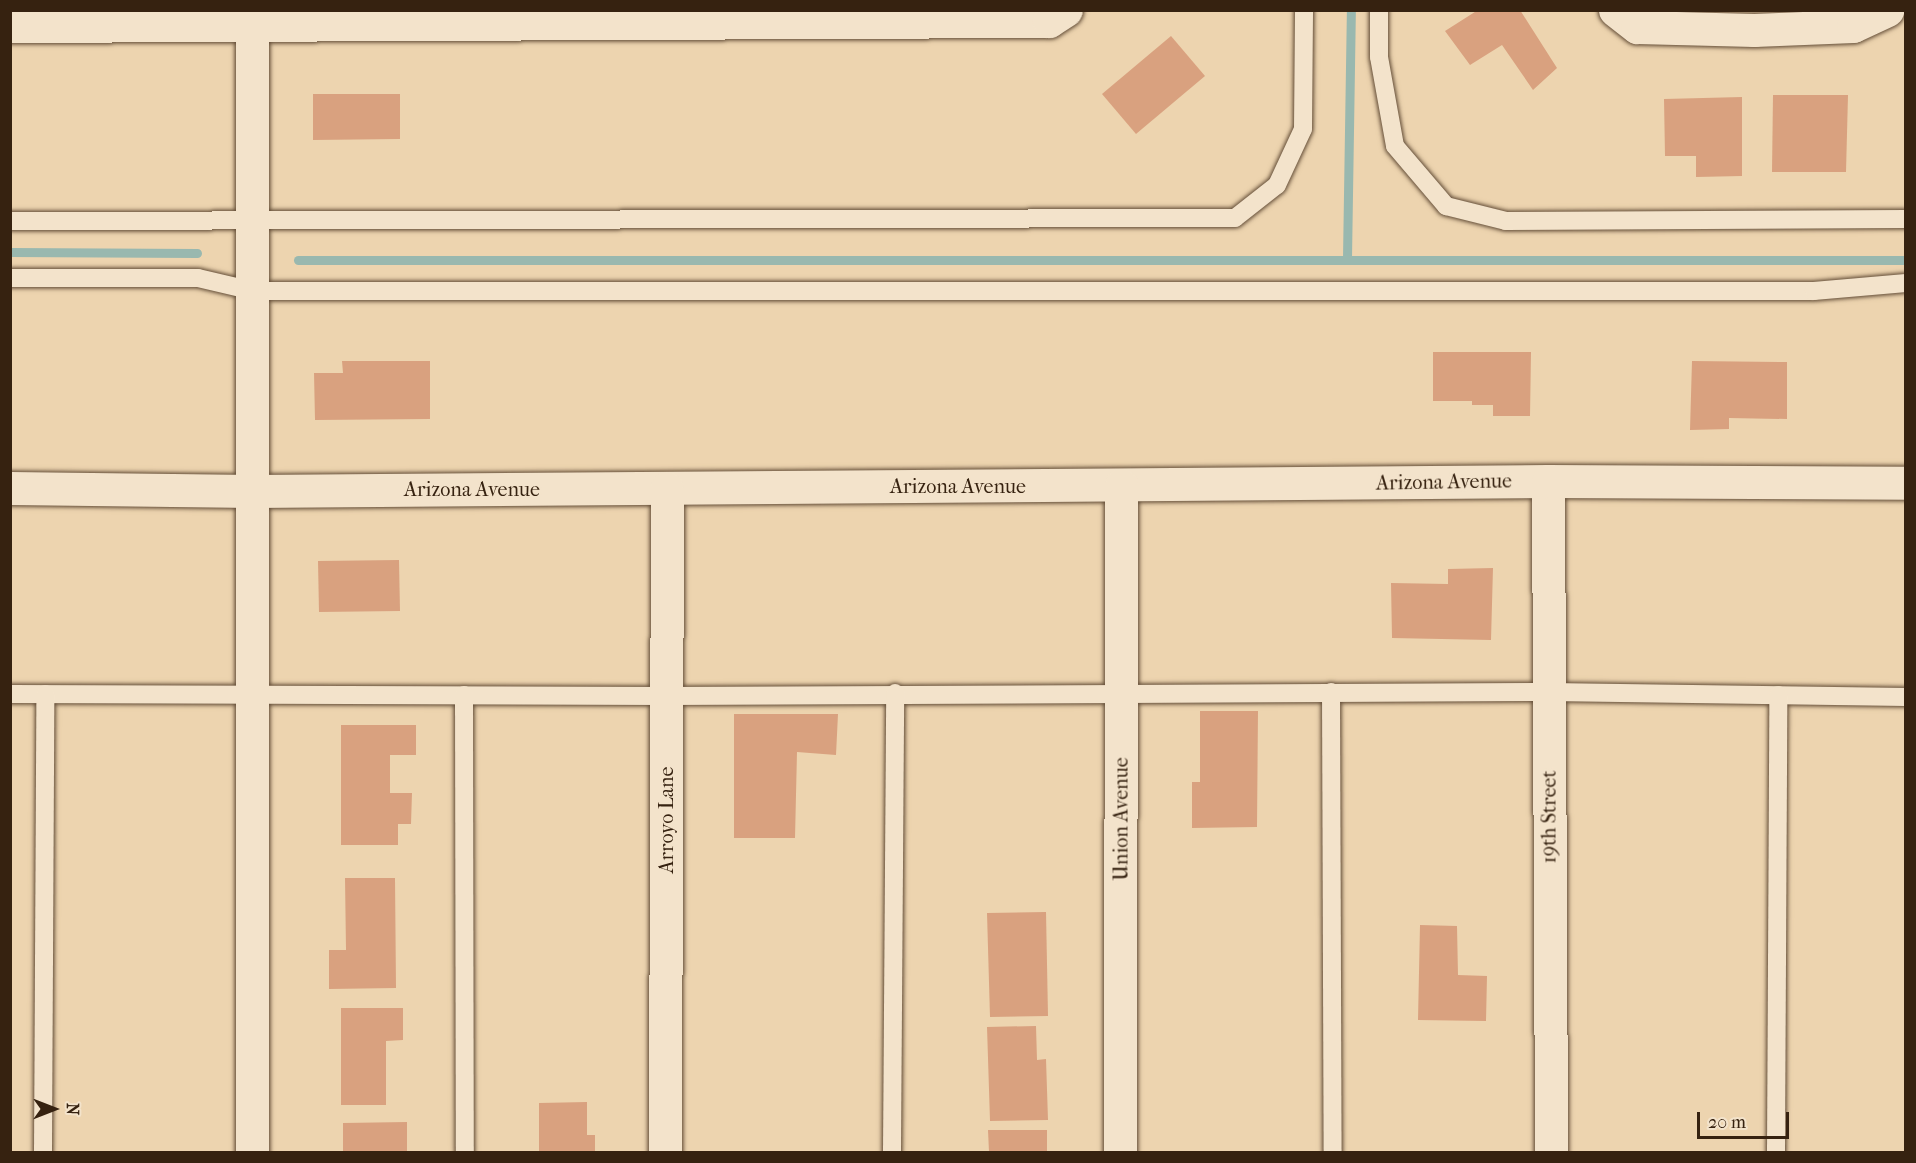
<!DOCTYPE html>
<html>
<head>
<meta charset="utf-8">
<style>
  body { margin:0 }
  #map { position:relative; width:1916px; height:1163px; overflow:hidden; background:#edd4af; font-family:"IM FELL French Canon",serif }
  div>[style] { position:absolute }
  .stream>* { height:9px; margin:-4.5px; padding:0 4.5px; transform-origin:4.5px; border-radius:4.5px; background:#99b8af }
  .building>* { inset:0; background:#d9a17f }
  .roads { filter:drop-shadow(0 0 2px #644e38) drop-shadow(0 0 2px #644e38) }
  .service>* { height:18px; margin:-9px; padding:0 9px; transform-origin:9px; border-radius:9px; background:#f3e3cb }
  .minor>* { height:33px; margin:-16.5px; padding:0 16.5px; transform-origin:16.5px; border-radius:16.5px; background:#f3e3cb }
  .tertiary>* { height:33px; margin:-16.5px; padding:0 16.5px; transform-origin:16.5px; border-radius:16.5px; background:#f3e3cb }
  span { translate:-50% -50%; white-space:nowrap; text-align:center; line-height:1.15; -webkit-text-stroke:4.5px #f3e3cb; paint-order:stroke }
  .street-label { font-size:20px; color:#362210 }
  .frame { position:absolute; inset:0; border:12px solid #362210; pointer-events:none }
  .north { position:absolute; left:24px; top:1079px; width:60px; height:60px; -webkit-text-stroke:4px #f3e3cb; paint-order:stroke; rotate:90deg; font-size:16px; font-weight:700; line-height:24px; text-align:center; color:#362210 }
  .north::after { content:''; display:block; margin:auto; width:21px; height:27px; background:#362210; clip-path:polygon(50% 0,100% 100%,50% 72%,0 100%) }
  .scale { position:absolute; left:1697px; top:1112px; width:92px; height:27px; box-sizing:border-box; border:3px solid #362210; border-top:0; padding-left:8px; font-size:18px; line-height:21px; white-space:nowrap; color:#362210; -webkit-text-stroke:4px #f3e3cb; paint-order:stroke }
</style>
</head>
<body>
<div id="map">
  <div class="stream">
    <div style="left:10px;top:252px;width:187px;rotate:0.3deg"></div>
    <div style="left:1347px;top:258px;width:248px;rotate:-89.1deg"></div>
    <div style="left:298px;top:260px;width:1608px"></div>
  </div>
  <div class="building">
    <div style="clip-path:polygon(1478px 10px,1520px 10px,1557px 68px,1533px 90px,1502px 45px,1470px 65px,1445px 31px)"></div>
    <div style="clip-path:polygon(1171px 36px,1205px 76px,1136px 134px,1102px 94px)"></div>
    <div style="clip-path:polygon(313px 94px,400px 94px,400px 139px,313px 140px)"></div>
    <div style="clip-path:polygon(1773px 95px,1848px 95px,1846px 172px,1772px 172px)"></div>
    <div style="clip-path:polygon(1742px 97px,1742px 176px,1696px 177px,1696px 156px,1665px 156px,1664px 99px)"></div>
    <div style="clip-path:polygon(1433px 352px,1531px 352px,1530px 416px,1493px 416px,1493px 405px,1472px 405px,1472px 401px,1433px 401px)"></div>
    <div style="clip-path:polygon(342px 361px,430px 361px,430px 419px,315px 420px,314px 373px,343px 373px)"></div>
    <div style="clip-path:polygon(1692px 361px,1787px 362px,1787px 419px,1729px 418px,1729px 429px,1690px 430px)"></div>
    <div style="clip-path:polygon(399px 560px,400px 611px,319px 612px,318px 561px)"></div>
    <div style="clip-path:polygon(1493px 568px,1491px 640px,1392px 638px,1391px 583px,1448px 584px,1448px 569px)"></div>
    <div style="clip-path:polygon(1200px 711px,1258px 711px,1257px 827px,1192px 828px,1192px 782px,1200px 782px)"></div>
    <div style="clip-path:polygon(734px 714px,838px 714px,836px 755px,797px 752px,795px 838px,734px 838px)"></div>
    <div style="clip-path:polygon(341px 725px,416px 725px,416px 755px,390px 755px,390px 793px,412px 793px,411px 824px,398px 824px,398px 845px,341px 845px)"></div>
    <div style="clip-path:polygon(345px 878px,395px 878px,396px 988px,329px 989px,329px 950px,346px 950px)"></div>
    <div style="clip-path:polygon(1046px 912px,1048px 1016px,990px 1017px,987px 913px)"></div>
    <div style="clip-path:polygon(1420px 925px,1457px 926px,1458px 975px,1487px 976px,1486px 1021px,1418px 1020px)"></div>
    <div style="clip-path:polygon(341px 1008px,403px 1008px,403px 1040px,386px 1041px,386px 1105px,341px 1105px)"></div>
    <div style="clip-path:polygon(1036px 1026px,1037px 1060px,1046px 1059px,1048px 1120px,990px 1121px,987px 1027px)"></div>
    <div style="clip-path:polygon(587px 1102px,587px 1135px,595px 1135px,595px 1152px,539px 1152px,539px 1103px)"></div>
    <div style="clip-path:polygon(407px 1122px,407px 1152px,343px 1152px,343px 1123px)"></div>
    <div style="clip-path:polygon(988px 1130px,1047px 1130px,1047px 1152px,989px 1152px)"></div>
  </div>
  <div class="roads">
    <div class="service">
      <div style="left:1379px;top:10px;width:47px;rotate:90deg"></div>
      <div style="left:1379px;top:57px;width:90px;rotate:79.8deg"></div>
      <div style="left:1395px;top:146px;width:79px;rotate:49.6deg"></div>
      <div style="left:1446px;top:206px;width:62px;rotate:14deg"></div>
      <div style="left:1506px;top:221px;width:400px;rotate:-0.3deg"></div>
      <div style="left:10px;top:221px;width:1225px;rotate:-0.14deg"></div>
      <div style="left:1235px;top:218px;width:53px;rotate:-38.2deg"></div>
      <div style="left:1277px;top:185px;width:62px;rotate:-65.1deg"></div>
      <div style="left:1303px;top:129px;width:119px;rotate:-89.5deg"></div>
      <div style="left:10px;top:278px;width:188px"></div>
      <div style="left:198px;top:278px;width:57px;rotate:13.3deg"></div>
      <div style="left:253px;top:291px;width:1561px"></div>
      <div style="left:1814px;top:291px;width:92px;rotate:-5deg"></div>
      <div style="left:1331px;top:692px;width:460px;rotate:89.8deg"></div>
      <div style="left:10px;top:694px;width:656px;rotate:0.17deg"></div>
      <div style="left:666px;top:696px;width:883px;rotate:-0.26deg"></div>
      <div style="left:1549px;top:692px;width:357px;rotate:0.8deg"></div>
      <div style="left:464px;top:695px;width:457px;rotate:89.9deg"></div>
      <div style="left:43px;top:1152px;width:458px;rotate:-89.7deg"></div>
      <div style="left:892px;top:1152px;width:459px;rotate:-89.6deg"></div>
      <div style="left:1776px;top:1152px;width:457px;rotate:-89.7deg"></div>
    </div>
    <div class="minor">
      <div style="left:1615px;top:10px;width:28px;rotate:38deg"></div>
      <div style="left:1637px;top:27px;width:117px;rotate:1.5deg"></div>
      <div style="left:1754px;top:30px;width:99px;rotate:-2.3deg"></div>
      <div style="left:1853px;top:26px;width:38px;rotate:-25deg"></div>
      <div style="left:10px;top:26px;width:1039px;rotate:-0.28deg"></div>
      <div style="left:1049px;top:21px;width:20px;rotate:-33deg"></div>
      <div style="left:1548px;top:481px;width:671px;rotate:89.74deg"></div>
      <div style="left:10px;top:488px;width:243px;rotate:0.7deg"></div>
      <div style="left:253px;top:491px;width:1295px;rotate:-0.44deg"></div>
      <div style="left:1548px;top:481px;width:358px;rotate:0.3deg"></div>
      <div style="left:665px;top:1152px;width:664px;rotate:-89.83deg"></div>
      <div style="left:1120px;top:1152px;width:667px;rotate:-89.91deg"></div>
    </div>
    <div class="tertiary">
      <div style="left:252px;top:1152px;width:1142px;rotate:-90deg"></div>
    </div>
  </div>
  <div class="street-label">
    <span style="left:1444px;top:482px;rotate:-1deg">Arizona Avenue</span>
    <span style="left:958px;top:486px">Arizona Avenue</span>
    <span style="left:472px;top:489px">Arizona Avenue</span>
    <span style="left:1549px;top:817px;rotate:-90deg">19th Street</span>
    <span style="left:1121px;top:819px;rotate:-90deg">Union Avenue</span>
    <span style="left:666px;top:820px;rotate:-90deg">Arroyo Lane</span>
  </div>
  <div class="frame"></div>
  <div class="north">N</div>
  <div class="scale">20 m</div>
</div>
</body>
</html>
